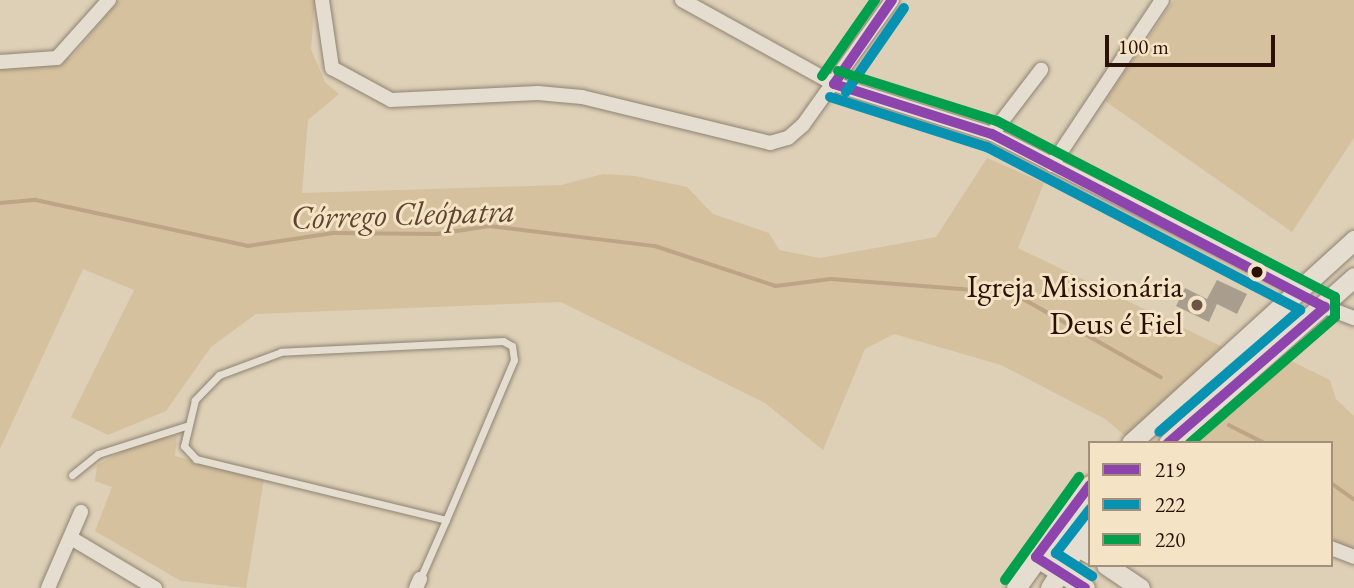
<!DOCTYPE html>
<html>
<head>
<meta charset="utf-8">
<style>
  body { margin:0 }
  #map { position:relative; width:1354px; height:588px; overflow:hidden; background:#ded0b6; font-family:"EB Garamond",serif }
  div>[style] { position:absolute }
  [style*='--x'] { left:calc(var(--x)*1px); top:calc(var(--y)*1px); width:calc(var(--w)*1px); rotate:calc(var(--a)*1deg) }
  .green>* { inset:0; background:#d5c19e }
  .stream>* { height:3.5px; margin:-1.75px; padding:0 1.75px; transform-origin:1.75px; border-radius:1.75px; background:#bba584 }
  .building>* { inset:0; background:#a99e8d }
  .roads { filter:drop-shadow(0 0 2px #8e8373) drop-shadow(0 0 2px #8e8373) }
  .lane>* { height:7px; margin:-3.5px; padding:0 3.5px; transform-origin:3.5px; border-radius:3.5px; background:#e4ddd0 }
  .street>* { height:14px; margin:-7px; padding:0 7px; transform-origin:7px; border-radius:7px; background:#e4ddd0 }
  .secondary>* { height:19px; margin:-9.5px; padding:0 9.5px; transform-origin:9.5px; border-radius:9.5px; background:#e4ddd0 }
  .bus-1>* { height:10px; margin:-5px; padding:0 5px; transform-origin:5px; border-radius:5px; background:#8e44ad }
  .bus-2>* { height:10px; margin:-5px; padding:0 5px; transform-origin:5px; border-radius:5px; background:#0692b0 }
  .bus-3>* { height:10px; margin:-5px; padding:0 5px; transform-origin:5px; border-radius:5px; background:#029f4d }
  .dots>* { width:19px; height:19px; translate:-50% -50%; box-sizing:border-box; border:4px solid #f4e4c5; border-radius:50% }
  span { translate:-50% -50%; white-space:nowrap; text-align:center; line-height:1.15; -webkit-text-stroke:6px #f4e4c5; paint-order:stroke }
  .poi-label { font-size:32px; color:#2b1105 }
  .right { translate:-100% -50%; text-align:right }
  .water-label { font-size:33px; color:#5f452f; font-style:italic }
  .legend { position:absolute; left:1088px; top:441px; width:245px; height:126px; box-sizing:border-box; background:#f4e4c5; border:2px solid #a49078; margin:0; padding:9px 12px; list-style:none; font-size:21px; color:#2b1105 }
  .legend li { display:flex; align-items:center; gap:14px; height:35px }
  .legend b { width:35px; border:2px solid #a49078 }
  .scale { position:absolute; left:1105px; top:35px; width:170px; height:32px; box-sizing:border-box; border:4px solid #2b1105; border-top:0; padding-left:9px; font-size:21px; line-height:24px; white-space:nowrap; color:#2b1105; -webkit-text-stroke:5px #f4e4c5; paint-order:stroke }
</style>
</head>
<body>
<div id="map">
  <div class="green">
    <i style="clip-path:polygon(119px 0,315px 0,311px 49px,325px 82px,339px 94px,308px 120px,302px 193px,561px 185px,603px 174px,635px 176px,687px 187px,713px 214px,769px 233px,779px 250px,820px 258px,936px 237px,987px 158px,1044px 183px,1018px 248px,1227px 349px,1129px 439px,1105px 419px,1001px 365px,894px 334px,865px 349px,823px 450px,765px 403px,561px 302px,256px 314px,211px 347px,166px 411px,108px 435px,71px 417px,134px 290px,83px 269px,0 449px,0 67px,71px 58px)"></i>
    <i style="clip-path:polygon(1174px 0,1354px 0,1354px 138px,1292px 232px,1105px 101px)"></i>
    <i style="clip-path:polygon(1279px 355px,1330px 380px,1336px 399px,1354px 416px,1354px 554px,1331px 545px,1331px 443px,1180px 443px)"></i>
    <i style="clip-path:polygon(177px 436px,175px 456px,264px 479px,246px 588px,181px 581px,95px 531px,112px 487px,95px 481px,97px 465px,144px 440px)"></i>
  </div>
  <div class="stream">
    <i style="--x:0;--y:203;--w:36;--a:-5"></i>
    <i style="--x:36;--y:200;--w:217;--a:12.2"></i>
    <i style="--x:248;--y:246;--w:86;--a:-8.7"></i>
    <i style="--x:333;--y:233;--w:104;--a:0.6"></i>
    <i style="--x:437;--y:234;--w:53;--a:-8.7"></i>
    <i style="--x:489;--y:226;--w:167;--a:6.9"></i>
    <i style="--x:655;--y:246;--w:127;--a:18.3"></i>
    <i style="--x:776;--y:286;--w:55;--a:-7.3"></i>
    <i style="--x:831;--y:279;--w:183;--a:4.4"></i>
    <i style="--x:1013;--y:293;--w:170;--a:29.6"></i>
    <i style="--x:1229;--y:425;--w:39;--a:27"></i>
    <i style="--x:1331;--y:483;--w:28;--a:35"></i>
  </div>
  <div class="building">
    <i style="clip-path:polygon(1217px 280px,1247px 294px,1237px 314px,1217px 304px,1209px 322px,1176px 306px,1185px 288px,1207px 299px)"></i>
  </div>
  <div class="roads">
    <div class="lane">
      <i style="--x:72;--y:475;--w:33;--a:-39"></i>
      <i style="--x:98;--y:454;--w:92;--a:-17.7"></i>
      <i style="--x:420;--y:579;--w:64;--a:-66.2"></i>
      <i style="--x:446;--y:520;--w:174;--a:-67"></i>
      <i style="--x:514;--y:360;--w:14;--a:-98"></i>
      <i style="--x:512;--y:346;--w:10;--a:-151"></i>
      <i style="--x:503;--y:341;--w:222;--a:177.2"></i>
      <i style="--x:281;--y:352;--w:66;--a:159.6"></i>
      <i style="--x:219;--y:375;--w:35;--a:134"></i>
      <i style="--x:195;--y:400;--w:47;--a:103.4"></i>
      <i style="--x:184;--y:446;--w:18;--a:47"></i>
      <i style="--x:196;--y:459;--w:257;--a:13.7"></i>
    </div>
    <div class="street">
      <i style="--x:322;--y:0;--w:69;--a:81.6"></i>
      <i style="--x:332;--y:68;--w:67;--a:28.5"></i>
      <i style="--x:391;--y:100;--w:147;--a:-2.7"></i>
      <i style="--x:538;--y:93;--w:44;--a:5.2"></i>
      <i style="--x:582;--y:97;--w:194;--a:13.7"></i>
      <i style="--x:770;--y:143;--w:19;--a:-16"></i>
      <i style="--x:788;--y:138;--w:20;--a:-41"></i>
      <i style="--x:803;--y:125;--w:153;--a:-54.5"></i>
      <i style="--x:682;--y:0;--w:174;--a:28.9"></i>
      <i style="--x:834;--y:84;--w:166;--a:17.6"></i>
      <i style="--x:992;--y:134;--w:348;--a:26.8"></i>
      <i style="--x:0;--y:62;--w:57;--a:-4"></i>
      <i style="--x:57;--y:58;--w:78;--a:-48.1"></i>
      <i style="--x:992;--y:134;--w:81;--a:-52.6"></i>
      <i style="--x:1052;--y:165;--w:198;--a:-56.3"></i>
      <i style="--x:1325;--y:307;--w:31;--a:21"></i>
      <i style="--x:71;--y:538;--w:98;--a:30.8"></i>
      <i style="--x:1331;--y:548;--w:25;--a:21"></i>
      <i style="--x:48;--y:588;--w:83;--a:-66.5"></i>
      <i style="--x:416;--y:588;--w:10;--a:-66"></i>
    </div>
    <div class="secondary">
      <i style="--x:1131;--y:443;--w:302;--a:-42.3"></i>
      <i style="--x:1168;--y:443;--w:249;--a:-41.7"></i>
      <i style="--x:1053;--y:532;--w:43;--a:30.7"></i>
      <i style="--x:1036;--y:557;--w:58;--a:32.3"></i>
      <i style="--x:1106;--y:565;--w:41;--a:34.1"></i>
      <i style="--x:1016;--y:588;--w:127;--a:-54.3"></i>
      <i style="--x:1050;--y:588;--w:74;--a:-57.2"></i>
    </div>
  </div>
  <div class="bus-1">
    <i style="--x:834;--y:84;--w:166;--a:17.6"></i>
    <i style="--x:992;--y:134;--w:375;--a:27.5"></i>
    <i style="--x:1325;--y:307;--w:208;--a:139.1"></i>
    <i style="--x:834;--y:84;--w:102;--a:-55.4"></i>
    <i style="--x:1085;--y:588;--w:58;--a:-147.7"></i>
    <i style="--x:1036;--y:557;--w:90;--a:-53.1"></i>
  </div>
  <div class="bus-2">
    <i style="--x:846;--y:92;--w:102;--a:-55.4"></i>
    <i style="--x:830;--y:97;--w:165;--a:17.7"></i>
    <i style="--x:987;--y:147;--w:353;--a:27.5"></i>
    <i style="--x:1300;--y:310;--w:186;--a:139.1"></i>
    <i style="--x:1090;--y:509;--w:56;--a:127.7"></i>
    <i style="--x:1056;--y:553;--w:43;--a:32.6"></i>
  </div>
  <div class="bus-3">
    <i style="--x:838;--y:71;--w:167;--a:17.5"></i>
    <i style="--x:997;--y:121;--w:381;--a:27.5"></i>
    <i style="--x:1335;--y:297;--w:20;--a:90"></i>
    <i style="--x:1335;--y:317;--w:192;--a:139"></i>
    <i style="--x:822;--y:76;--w:93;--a:-55.1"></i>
    <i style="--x:1005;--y:580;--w:127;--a:-54.3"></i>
  </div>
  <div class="dots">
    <i style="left:1257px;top:272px;background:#2b1105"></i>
    <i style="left:1197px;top:305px;background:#6a5443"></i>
  </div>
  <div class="poi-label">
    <span class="right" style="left:1183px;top:305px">Igreja Missionária<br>Deus é Fiel</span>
  </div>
  <div class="water-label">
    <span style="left:403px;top:214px;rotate:-2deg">Córrego Cleópatra</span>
  </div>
  <ul class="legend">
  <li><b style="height:9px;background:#8e44ad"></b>219</li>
  <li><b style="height:9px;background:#0692b0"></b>222</li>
  <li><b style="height:9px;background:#029f4d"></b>220</li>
  </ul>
  <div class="scale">100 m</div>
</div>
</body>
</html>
